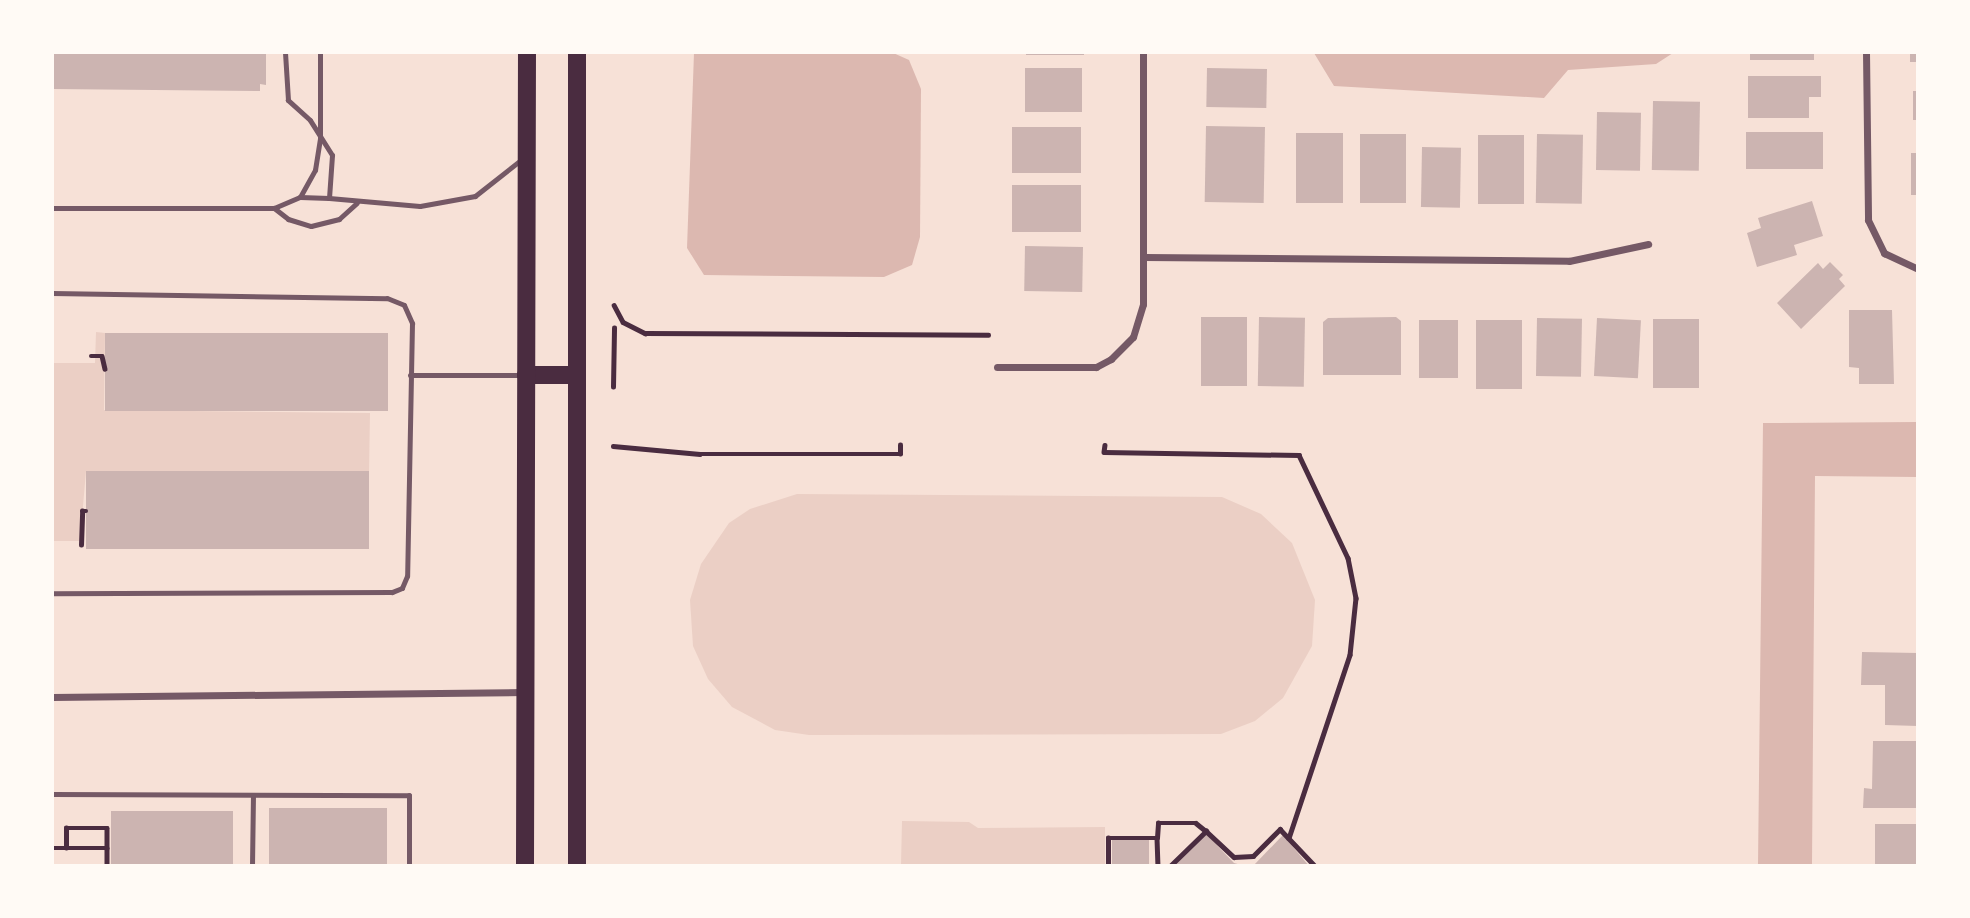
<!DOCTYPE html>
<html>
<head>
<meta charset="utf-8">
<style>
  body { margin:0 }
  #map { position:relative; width:1970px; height:918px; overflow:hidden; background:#f7e1d7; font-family:"Archivo Narrow",sans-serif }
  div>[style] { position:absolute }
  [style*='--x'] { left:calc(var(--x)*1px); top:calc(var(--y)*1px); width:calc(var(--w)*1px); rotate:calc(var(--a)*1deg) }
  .green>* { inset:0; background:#ebcfc5 }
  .water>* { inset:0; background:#dcb8b0 }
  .building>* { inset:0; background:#ccb4b1; transform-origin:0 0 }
  .path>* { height:4.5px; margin:-2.25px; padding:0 2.25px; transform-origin:2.25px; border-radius:2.25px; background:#4a2c40 }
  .service>* { height:5px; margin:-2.5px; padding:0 2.5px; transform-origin:2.5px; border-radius:2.5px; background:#755966 }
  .minor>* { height:7px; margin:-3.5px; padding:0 3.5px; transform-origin:3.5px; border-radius:3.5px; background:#755966 }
  .primary>* { height:18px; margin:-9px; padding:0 9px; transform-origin:9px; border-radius:9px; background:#4a2c40 }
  span { translate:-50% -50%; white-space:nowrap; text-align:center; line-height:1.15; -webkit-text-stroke:5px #fffaf5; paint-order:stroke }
  .frame { position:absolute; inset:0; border:54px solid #fffaf5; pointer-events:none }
</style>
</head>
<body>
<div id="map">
  <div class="green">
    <i style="clip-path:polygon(96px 332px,105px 333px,104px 410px,370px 413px,369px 473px,86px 471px,80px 541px,53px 541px,53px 363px,95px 363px)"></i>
    <i style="clip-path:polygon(797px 494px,1222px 497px,1261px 514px,1292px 543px,1315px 600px,1312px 646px,1283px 698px,1255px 721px,1221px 734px,809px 735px,775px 730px,732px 707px,708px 679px,693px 646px,690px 600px,701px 564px,729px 523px,750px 509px)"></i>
    <i style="clip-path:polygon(902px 821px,969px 822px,978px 828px,1105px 827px,1105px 865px,901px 865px)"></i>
  </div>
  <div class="water">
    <i style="clip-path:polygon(891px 52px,909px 60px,921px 89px,920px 237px,912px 265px,884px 277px,704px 275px,687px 248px,694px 53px)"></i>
    <i style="clip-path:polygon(1314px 53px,1673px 53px,1656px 64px,1568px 70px,1544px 98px,1334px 86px)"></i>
    <i style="clip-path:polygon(1917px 422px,1917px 477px,1815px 476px,1812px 865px,1758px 865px,1763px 423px)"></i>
  </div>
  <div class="building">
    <i style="clip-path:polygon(52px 52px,266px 52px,266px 85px,260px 84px,260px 91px,52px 89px)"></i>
    <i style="left:1026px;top:52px;width:58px;height:3px"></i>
    <i style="left:1750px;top:52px;width:64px;height:8px"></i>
    <i style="left:1910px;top:52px;width:8px;height:10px"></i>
    <i style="left:1025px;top:68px;width:57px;height:44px"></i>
    <i style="left:1207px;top:68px;width:60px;height:39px;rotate:1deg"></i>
    <i style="clip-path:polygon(1748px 76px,1821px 76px,1821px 97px,1809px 97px,1809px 118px,1748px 118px)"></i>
    <i style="left:1913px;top:91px;width:5px;height:29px"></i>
    <i style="left:1653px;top:101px;width:47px;height:69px;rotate:1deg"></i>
    <i style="left:1597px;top:112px;width:44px;height:58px;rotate:1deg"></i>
    <i style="left:1206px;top:126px;width:59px;height:76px;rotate:1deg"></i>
    <i style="left:1012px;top:127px;width:69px;height:46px"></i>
    <i style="left:1823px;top:132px;width:37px;height:77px;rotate:90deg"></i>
    <i style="left:1296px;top:133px;width:47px;height:70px"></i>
    <i style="left:1360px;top:134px;width:46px;height:69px"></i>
    <i style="left:1537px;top:134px;width:46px;height:69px;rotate:1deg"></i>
    <i style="left:1478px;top:135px;width:46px;height:69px"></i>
    <i style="left:1422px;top:147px;width:39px;height:60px;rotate:1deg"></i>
    <i style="left:1911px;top:153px;width:7px;height:42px"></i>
    <i style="left:1012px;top:185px;width:69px;height:47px"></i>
    <i style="clip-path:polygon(1812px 201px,1823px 236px,1794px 245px,1797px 255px,1757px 267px,1747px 233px,1761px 228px,1758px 218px)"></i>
    <i style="left:1025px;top:246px;width:58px;height:45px;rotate:1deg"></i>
    <i style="clip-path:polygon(1830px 262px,1843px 275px,1839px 279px,1845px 286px,1801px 329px,1777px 303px,1818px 263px,1823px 269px)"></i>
    <i style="clip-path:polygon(1849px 310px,1892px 310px,1894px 384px,1859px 384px,1859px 368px,1849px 367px)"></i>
    <i style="left:1201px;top:317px;width:46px;height:69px"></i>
    <i style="left:1259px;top:317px;width:46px;height:69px;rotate:1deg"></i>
    <i style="clip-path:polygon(1396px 317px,1401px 321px,1401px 375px,1323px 375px,1323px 322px,1328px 318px)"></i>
    <i style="left:1537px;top:318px;width:45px;height:58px;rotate:1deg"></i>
    <i style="left:1597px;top:318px;width:44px;height:58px;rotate:3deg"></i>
    <i style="left:1653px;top:319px;width:46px;height:69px"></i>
    <i style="left:1419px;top:320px;width:39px;height:58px"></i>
    <i style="left:1476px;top:320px;width:46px;height:69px"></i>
    <i style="left:105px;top:333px;width:283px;height:78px"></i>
    <i style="left:86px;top:471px;width:283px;height:78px"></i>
    <i style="clip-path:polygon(1862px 652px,1918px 653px,1918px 726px,1885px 725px,1885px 685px,1861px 685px)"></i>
    <i style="clip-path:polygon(1873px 741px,1918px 741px,1918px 808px,1863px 808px,1864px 788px,1872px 789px)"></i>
    <i style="left:269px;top:808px;width:118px;height:58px"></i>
    <i style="left:233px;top:811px;width:55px;height:122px;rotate:90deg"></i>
    <i style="left:1875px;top:824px;width:43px;height:42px"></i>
    <i style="clip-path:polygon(1205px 833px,1234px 863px,1245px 866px,1179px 866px,1176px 863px)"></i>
    <i style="clip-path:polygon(1283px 835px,1309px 866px,1253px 866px)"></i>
    <i style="left:1112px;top:840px;width:37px;height:26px"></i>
  </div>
  <div class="path">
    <i style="--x:614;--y:305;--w:19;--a:62"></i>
    <i style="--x:623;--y:322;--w:25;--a:27"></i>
    <i style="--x:645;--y:333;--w:343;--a:0.3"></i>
    <i style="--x:91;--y:356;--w:11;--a:0"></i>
    <i style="--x:102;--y:356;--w:13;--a:77"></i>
    <i style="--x:613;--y:387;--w:59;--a:-89"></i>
    <i style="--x:1105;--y:445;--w:7;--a:98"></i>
    <i style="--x:1104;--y:452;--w:195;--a:0.9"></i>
    <i style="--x:1299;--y:455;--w:114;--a:64.6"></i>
    <i style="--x:1348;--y:558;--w:41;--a:78.7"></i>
    <i style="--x:1356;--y:598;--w:57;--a:96"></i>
    <i style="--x:1350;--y:655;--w:193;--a:108.4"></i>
    <i style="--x:613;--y:446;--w:87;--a:5.3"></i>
    <i style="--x:700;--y:454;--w:200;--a:0"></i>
    <i style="--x:900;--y:454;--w:9;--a:-90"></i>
    <i style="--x:81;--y:545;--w:34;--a:-88"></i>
    <i style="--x:82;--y:511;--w:4;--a:0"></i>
    <i style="--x:1157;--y:838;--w:15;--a:-86"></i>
    <i style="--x:1158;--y:823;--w:38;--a:0"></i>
    <i style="--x:1196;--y:823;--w:13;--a:39"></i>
    <i style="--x:52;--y:848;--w:55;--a:0"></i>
    <i style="--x:107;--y:848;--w:18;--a:90"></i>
    <i style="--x:66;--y:848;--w:20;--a:-90"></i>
    <i style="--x:66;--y:828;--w:41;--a:0"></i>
    <i style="--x:107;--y:828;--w:20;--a:90"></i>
    <i style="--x:1171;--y:865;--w:49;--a:-44.2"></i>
    <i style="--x:1206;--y:831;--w:38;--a:43"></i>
    <i style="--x:1234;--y:857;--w:19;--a:-3"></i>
    <i style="--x:1253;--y:856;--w:38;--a:-45"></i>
    <i style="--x:1280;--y:829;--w:51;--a:46.6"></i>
    <i style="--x:1108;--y:866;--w:28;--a:-90"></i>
    <i style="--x:1108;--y:838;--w:49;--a:0"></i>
    <i style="--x:1157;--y:838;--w:28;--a:88"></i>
  </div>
  <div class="service">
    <i style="--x:300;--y:197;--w:31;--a:-61"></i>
    <i style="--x:315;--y:170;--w:31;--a:-81"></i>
    <i style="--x:320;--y:139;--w:87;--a:-90"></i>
    <i style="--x:329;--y:198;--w:91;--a:5"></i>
    <i style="--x:420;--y:206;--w:56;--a:-10.3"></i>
    <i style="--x:475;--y:196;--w:60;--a:-38.2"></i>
    <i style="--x:52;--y:208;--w:222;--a:0"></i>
    <i style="--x:274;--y:208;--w:28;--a:-23"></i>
    <i style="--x:300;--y:197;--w:29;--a:2"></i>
    <i style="--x:329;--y:198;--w:43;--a:-86"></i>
    <i style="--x:332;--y:155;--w:41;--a:-122.2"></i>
    <i style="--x:310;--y:120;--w:30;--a:-138"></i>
    <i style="--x:288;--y:100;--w:48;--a:-93.6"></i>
    <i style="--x:274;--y:208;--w:18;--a:38"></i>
    <i style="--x:288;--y:219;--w:24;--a:17"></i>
    <i style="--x:311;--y:226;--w:29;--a:-14"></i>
    <i style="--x:339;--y:219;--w:24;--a:-42"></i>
    <i style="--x:52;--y:293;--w:335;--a:0.9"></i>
    <i style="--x:387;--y:298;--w:18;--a:22"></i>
    <i style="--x:404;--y:305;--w:20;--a:66"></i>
    <i style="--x:412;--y:323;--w:253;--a:91.1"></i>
    <i style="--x:407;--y:576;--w:13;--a:113"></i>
    <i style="--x:402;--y:588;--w:11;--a:158"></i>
    <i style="--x:392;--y:592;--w:340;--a:179.8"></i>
    <i style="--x:410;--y:375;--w:113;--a:0"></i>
    <i style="--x:52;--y:794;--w:357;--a:0.2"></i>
    <i style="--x:409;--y:795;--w:71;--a:90"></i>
    <i style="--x:252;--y:866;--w:71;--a:-89.2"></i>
  </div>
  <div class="minor">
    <i style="--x:1866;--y:52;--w:168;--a:89.3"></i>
    <i style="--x:1868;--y:220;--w:37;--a:64"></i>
    <i style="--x:1884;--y:253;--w:38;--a:25"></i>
    <i style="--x:1144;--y:257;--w:425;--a:0.5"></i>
    <i style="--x:1569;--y:261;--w:81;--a:-12.1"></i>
    <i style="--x:997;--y:367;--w:99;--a:0"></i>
    <i style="--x:1096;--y:367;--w:17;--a:-28"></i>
    <i style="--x:1111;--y:359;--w:31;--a:-45"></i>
    <i style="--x:1133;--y:337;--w:34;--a:-73"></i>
    <i style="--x:1143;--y:304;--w:252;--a:-90"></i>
    <i style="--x:52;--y:697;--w:472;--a:-0.6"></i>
  </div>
  <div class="primary">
    <i style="--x:526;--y:375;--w:51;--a:0"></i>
    <i style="--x:525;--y:866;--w:814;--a:-89.86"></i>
    <i style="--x:577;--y:866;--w:814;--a:-90"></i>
  </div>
  <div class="frame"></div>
</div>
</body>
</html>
